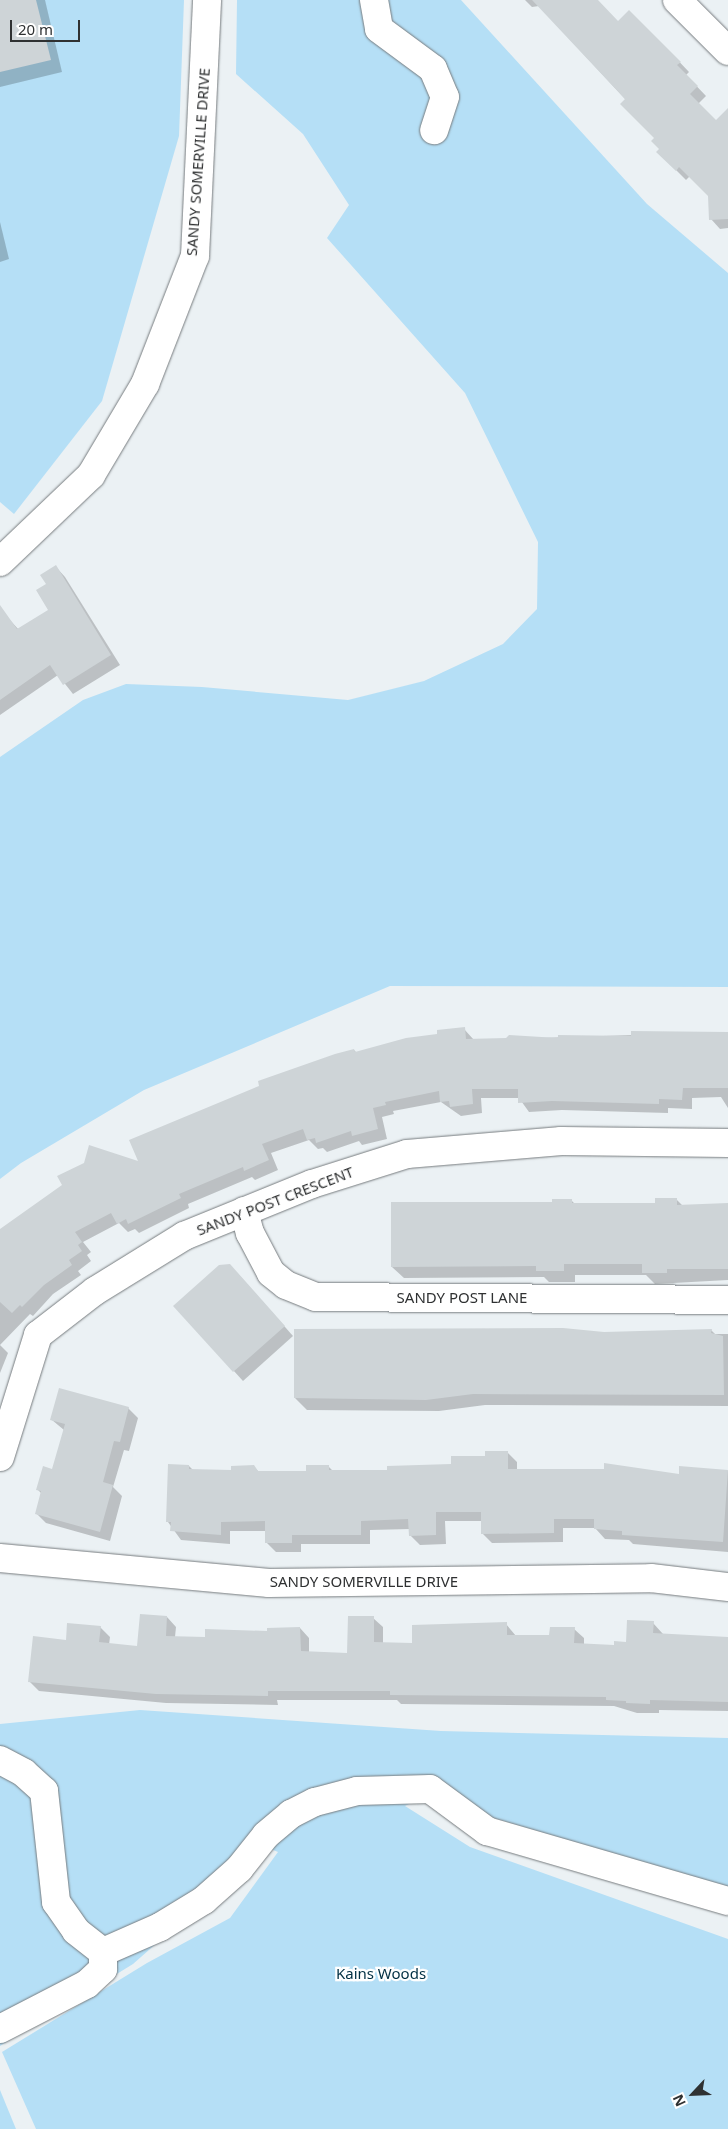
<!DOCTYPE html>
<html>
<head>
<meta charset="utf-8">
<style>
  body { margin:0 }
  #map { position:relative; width:728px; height:2129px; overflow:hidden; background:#ebf1f4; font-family:"Noto Sans",sans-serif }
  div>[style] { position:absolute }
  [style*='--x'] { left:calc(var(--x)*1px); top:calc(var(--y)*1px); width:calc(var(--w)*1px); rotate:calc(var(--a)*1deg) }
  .green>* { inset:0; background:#b5dff6 }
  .shadow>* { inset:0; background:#0003 }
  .building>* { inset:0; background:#ced4d7 }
  .roads { filter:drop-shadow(0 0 1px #767b7e) drop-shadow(0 0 1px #767b7e) }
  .minor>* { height:28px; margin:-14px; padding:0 14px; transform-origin:14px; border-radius:14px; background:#fff }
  span { translate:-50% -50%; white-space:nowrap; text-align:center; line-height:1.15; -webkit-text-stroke:4.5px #fff; paint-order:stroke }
  .street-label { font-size:15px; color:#2f3132 }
  .park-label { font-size:15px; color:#002f43 }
  .north { position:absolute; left:668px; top:2069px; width:50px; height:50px; -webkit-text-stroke:4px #fff; paint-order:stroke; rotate:245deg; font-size:14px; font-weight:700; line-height:20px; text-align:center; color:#2f3132 }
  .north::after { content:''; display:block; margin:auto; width:18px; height:22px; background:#2f3132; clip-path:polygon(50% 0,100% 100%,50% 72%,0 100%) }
  .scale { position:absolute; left:10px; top:20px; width:70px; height:22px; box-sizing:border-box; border:2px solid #2f3132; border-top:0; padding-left:6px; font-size:15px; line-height:18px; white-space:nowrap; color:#2f3132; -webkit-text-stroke:4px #fff; paint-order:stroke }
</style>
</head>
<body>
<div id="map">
  <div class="green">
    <i style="clip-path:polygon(0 0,184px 0,179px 136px,102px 401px,14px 514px,0 502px)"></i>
    <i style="clip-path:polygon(237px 0,461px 0,647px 204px,728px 273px,728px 987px,390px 986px,144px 1090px,21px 1163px,0 1179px,0 757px,83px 700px,126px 684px,202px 687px,348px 700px,424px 681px,503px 644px,537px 609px,538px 542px,465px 393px,327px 238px,349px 205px,303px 134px,236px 74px)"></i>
    <i style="clip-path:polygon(140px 1710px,441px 1731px,728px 1738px,728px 1888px,476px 1813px,444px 1787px,405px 1806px,470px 1847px,728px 1939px,728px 2129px,36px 2129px,2px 2052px,147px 1963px,230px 1918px,278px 1852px,266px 1847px,133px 1964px,0 2046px,0 1724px)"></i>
    <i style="clip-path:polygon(0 2090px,16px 2129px,0 2129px)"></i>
  </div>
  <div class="shadow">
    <i style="clip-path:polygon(0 0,45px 0,62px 72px,0 87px)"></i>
    <i style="clip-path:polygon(525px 0,596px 0,618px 23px,671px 53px,689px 72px,686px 75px,706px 96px,698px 104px,716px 122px,728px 110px,728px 228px,720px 229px,711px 219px,710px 196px,690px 176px,686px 180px,658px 152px,661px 149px,656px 138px,626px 100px,539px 6px,532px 7px)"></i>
    <i style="clip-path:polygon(0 222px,9px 259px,0 262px)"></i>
    <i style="clip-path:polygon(56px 567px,65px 577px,120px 665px,73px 694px,58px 675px,0 715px,0 625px,9px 619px,19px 630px,50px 611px,47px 585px)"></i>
    <i style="clip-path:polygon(464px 1029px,474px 1040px,728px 1032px,728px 1108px,721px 1097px,692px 1098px,692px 1109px,668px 1108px,668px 1113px,562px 1110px,529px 1112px,519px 1098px,481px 1098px,482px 1113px,461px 1116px,441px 1102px,393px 1111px,394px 1114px,382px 1117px,387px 1139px,362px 1145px,359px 1141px,327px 1152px,323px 1148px,318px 1149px,309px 1140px,271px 1153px,278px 1170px,255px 1180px,252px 1177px,188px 1204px,189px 1208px,139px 1233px,135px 1229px,128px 1232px,119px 1223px,83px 1242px,91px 1252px,87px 1255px,91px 1261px,78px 1271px,81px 1275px,53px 1294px,33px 1316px,30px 1314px,0 1345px,8px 1353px,0 1373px,0 1231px,141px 1163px,354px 1050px,357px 1053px)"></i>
    <i style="clip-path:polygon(676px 1199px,683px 1206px,728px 1205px,728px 1280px,655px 1284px,646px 1275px,575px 1275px,575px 1282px,549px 1282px,544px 1277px,404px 1278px,392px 1267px,553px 1203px,571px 1200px,576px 1205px,656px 1204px)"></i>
    <i style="clip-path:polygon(239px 1275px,293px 1336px,243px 1381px,175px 1306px)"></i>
    <i style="clip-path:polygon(711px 1330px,715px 1334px,728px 1334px,728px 1406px,485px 1405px,439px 1411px,307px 1410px,295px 1398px,604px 1333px)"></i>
    <i style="clip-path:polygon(128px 1408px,138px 1418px,129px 1451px,124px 1450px,113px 1487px,122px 1496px,110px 1541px,46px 1523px,37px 1514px,42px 1494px,38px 1490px,53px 1470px,64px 1430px,52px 1420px)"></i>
    <i style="clip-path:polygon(507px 1452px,517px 1462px,517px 1470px,680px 1475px,680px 1468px,728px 1471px,728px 1552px,633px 1544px,629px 1540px,605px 1539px,595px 1528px,563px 1528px,563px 1542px,492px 1543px,482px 1533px,482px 1521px,445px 1521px,446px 1544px,420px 1545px,410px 1535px,410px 1529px,370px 1530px,370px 1544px,301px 1544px,301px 1552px,276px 1552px,266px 1542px,266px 1531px,230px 1531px,230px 1544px,181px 1540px,168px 1522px,189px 1466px,193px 1470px,233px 1471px,254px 1467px,259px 1472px,308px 1472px,328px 1466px,333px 1471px,389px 1471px,452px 1465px)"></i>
    <i style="clip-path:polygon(167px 1617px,176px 1627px,175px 1637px,206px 1638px,300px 1628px,309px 1638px,309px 1652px,349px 1654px,373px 1618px,383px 1627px,383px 1644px,413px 1644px,506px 1624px,516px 1636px,551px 1636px,574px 1629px,584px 1638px,584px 1645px,615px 1646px,628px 1643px,653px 1623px,663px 1634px,728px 1645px,728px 1711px,659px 1710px,659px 1713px,637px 1713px,614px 1706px,401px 1704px,397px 1700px,277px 1700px,278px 1705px,166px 1703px,39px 1691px,29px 1681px,67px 1641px,100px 1627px,110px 1637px,109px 1645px,139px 1647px)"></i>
  </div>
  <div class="building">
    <i style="clip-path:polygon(0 0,36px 0,51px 60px,0 72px)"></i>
    <i style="clip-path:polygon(532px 0,598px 0,618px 21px,629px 10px,681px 62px,677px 65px,698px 86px,690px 94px,716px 120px,728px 108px,728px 219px,709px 220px,708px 196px,679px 167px,676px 171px,656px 152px,659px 149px,651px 141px,654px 138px,620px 104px,625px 99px)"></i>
    <i style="clip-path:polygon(56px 565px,111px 655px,63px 685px,50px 665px,0 700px,0 605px,17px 629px,48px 610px,36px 590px,46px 584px,40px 575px)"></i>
    <i style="clip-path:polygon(465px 1027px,466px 1039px,506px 1038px,509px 1035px,558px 1038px,558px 1035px,631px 1036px,631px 1031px,728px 1032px,728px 1088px,683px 1088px,682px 1100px,659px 1099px,659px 1104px,552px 1101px,518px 1103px,518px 1089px,472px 1089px,473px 1104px,450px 1107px,449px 1101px,440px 1102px,439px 1091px,385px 1102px,386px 1105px,373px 1108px,378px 1129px,352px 1136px,351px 1131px,316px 1143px,315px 1138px,307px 1140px,303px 1129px,262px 1144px,269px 1160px,244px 1171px,243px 1167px,179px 1194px,181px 1198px,128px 1224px,126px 1219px,117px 1224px,111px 1213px,75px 1232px,82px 1242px,78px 1245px,82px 1251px,69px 1260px,72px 1265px,44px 1285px,22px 1307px,20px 1305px,12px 1313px,0 1302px,0 1229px,62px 1185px,57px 1176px,84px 1163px,89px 1145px,138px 1161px,129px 1140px,259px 1086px,258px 1081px,335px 1054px,354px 1049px,355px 1052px,406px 1038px,437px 1034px,437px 1030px)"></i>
    <i style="clip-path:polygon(655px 1198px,677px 1198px,677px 1205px,728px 1203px,728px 1269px,667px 1269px,667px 1273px,642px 1273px,642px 1264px,564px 1264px,564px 1271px,536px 1271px,536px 1266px,391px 1267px,391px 1202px,552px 1202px,552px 1199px,572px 1199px,572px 1203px,655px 1203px)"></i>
    <i style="clip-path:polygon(230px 1264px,285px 1326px,233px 1372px,173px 1306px,219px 1265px)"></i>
    <i style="clip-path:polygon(563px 1328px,604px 1332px,712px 1329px,711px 1333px,723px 1336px,724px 1395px,473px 1394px,426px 1400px,294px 1398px,294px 1329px)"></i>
    <i style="clip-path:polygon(59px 1388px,129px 1407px,120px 1442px,114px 1441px,103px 1482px,113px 1485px,100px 1532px,35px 1514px,41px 1491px,36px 1490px,43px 1466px,52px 1469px,65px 1424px,50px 1420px)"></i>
    <i style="clip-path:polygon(485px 1451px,508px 1451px,508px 1469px,604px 1469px,604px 1463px,679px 1474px,679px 1466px,728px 1470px,723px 1542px,622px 1535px,622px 1531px,594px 1529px,594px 1519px,554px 1519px,554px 1533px,481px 1534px,481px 1512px,436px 1512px,436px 1535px,409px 1536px,408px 1519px,361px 1521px,361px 1535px,292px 1535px,292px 1543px,265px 1543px,265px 1521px,221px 1522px,221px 1535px,170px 1531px,171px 1522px,166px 1522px,168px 1464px,189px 1465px,189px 1469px,231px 1470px,231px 1466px,254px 1465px,258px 1471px,306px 1471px,306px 1465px,329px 1465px,329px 1470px,387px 1470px,387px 1466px,451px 1464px,451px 1456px,485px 1456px)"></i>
    <i style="clip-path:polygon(140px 1614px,167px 1616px,166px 1636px,205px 1637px,205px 1629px,267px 1631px,267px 1628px,300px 1627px,301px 1651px,347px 1653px,348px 1616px,374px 1616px,374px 1642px,412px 1643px,412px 1625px,507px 1622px,507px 1635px,549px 1635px,550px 1627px,575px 1627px,574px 1643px,614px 1645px,614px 1641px,626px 1642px,627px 1620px,654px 1621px,653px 1633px,728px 1637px,728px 1702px,650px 1700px,650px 1704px,626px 1703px,626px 1701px,606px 1700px,606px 1697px,390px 1695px,390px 1691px,268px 1691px,268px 1696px,156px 1694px,28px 1682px,33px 1636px,66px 1640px,67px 1623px,101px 1626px,99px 1642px,137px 1646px)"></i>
  </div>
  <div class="roads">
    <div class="minor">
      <i style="--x:374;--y:0;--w:29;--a:80"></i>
      <i style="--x:379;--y:29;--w:67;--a:36.5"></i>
      <i style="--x:433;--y:69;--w:30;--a:67"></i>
      <i style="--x:445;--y:97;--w:35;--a:108"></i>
      <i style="--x:677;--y:0;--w:72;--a:45"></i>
      <i style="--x:0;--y:562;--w:126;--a:-43.7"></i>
      <i style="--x:91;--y:475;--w:106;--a:-59.3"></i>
      <i style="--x:145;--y:384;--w:137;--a:-68.7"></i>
      <i style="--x:195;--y:256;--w:256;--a:-87.3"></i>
      <i style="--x:244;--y:1211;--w:23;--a:75"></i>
      <i style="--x:250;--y:1233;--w:45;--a:62.3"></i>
      <i style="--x:271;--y:1273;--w:19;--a:39"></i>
      <i style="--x:286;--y:1285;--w:32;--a:22"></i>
      <i style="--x:316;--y:1297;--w:412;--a:0.4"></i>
      <i style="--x:0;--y:1457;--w:128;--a:-72.7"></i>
      <i style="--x:38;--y:1335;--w:72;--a:-37.7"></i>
      <i style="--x:95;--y:1291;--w:105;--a:-31.7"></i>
      <i style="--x:184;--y:1236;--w:138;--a:-22.1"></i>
      <i style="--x:312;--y:1184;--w:100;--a:-17.5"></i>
      <i style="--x:407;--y:1154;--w:155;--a:-4.8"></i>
      <i style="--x:561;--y:1141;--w:167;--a:0.7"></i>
      <i style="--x:0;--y:1558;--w:270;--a:5.3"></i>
      <i style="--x:269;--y:1583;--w:382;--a:-0.7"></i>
      <i style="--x:651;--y:1578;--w:78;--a:6.7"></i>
      <i style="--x:0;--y:1760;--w:27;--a:28"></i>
      <i style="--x:24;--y:1773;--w:27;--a:42"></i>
      <i style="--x:44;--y:1791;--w:112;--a:83.8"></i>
      <i style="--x:56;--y:1902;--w:35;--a:55"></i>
      <i style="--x:76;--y:1931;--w:34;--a:38"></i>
      <i style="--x:103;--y:1952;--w:62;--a:-23.7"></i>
      <i style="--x:160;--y:1927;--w:52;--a:-31.5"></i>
      <i style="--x:204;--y:1900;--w:47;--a:-41.5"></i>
      <i style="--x:239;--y:1869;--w:43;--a:-51.5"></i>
      <i style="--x:266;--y:1835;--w:33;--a:-40"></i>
      <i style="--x:291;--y:1814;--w:27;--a:-27"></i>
      <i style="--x:315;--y:1802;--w:43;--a:-14.7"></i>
      <i style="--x:357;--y:1791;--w:73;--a:-1.6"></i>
      <i style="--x:430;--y:1789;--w:71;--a:36.4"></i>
      <i style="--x:487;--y:1831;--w:251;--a:16.2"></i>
      <i style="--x:0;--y:2029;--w:98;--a:-27.3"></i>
      <i style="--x:87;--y:1984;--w:22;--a:-43"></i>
      <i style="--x:103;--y:1969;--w:17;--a:-90"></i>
    </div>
  </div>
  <div class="street-label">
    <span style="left:198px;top:162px;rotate:-86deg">SANDY SOMERVILLE DRIVE</span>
    <span style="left:275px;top:1201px;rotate:-21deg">SANDY POST CRESCENT</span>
    <span style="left:462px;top:1298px">SANDY POST LANE</span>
    <span style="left:364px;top:1582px">SANDY SOMERVILLE DRIVE</span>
  </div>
  <div class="park-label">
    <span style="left:381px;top:1974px">Kains Woods</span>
  </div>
  <div class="north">N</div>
  <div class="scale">20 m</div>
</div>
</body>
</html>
